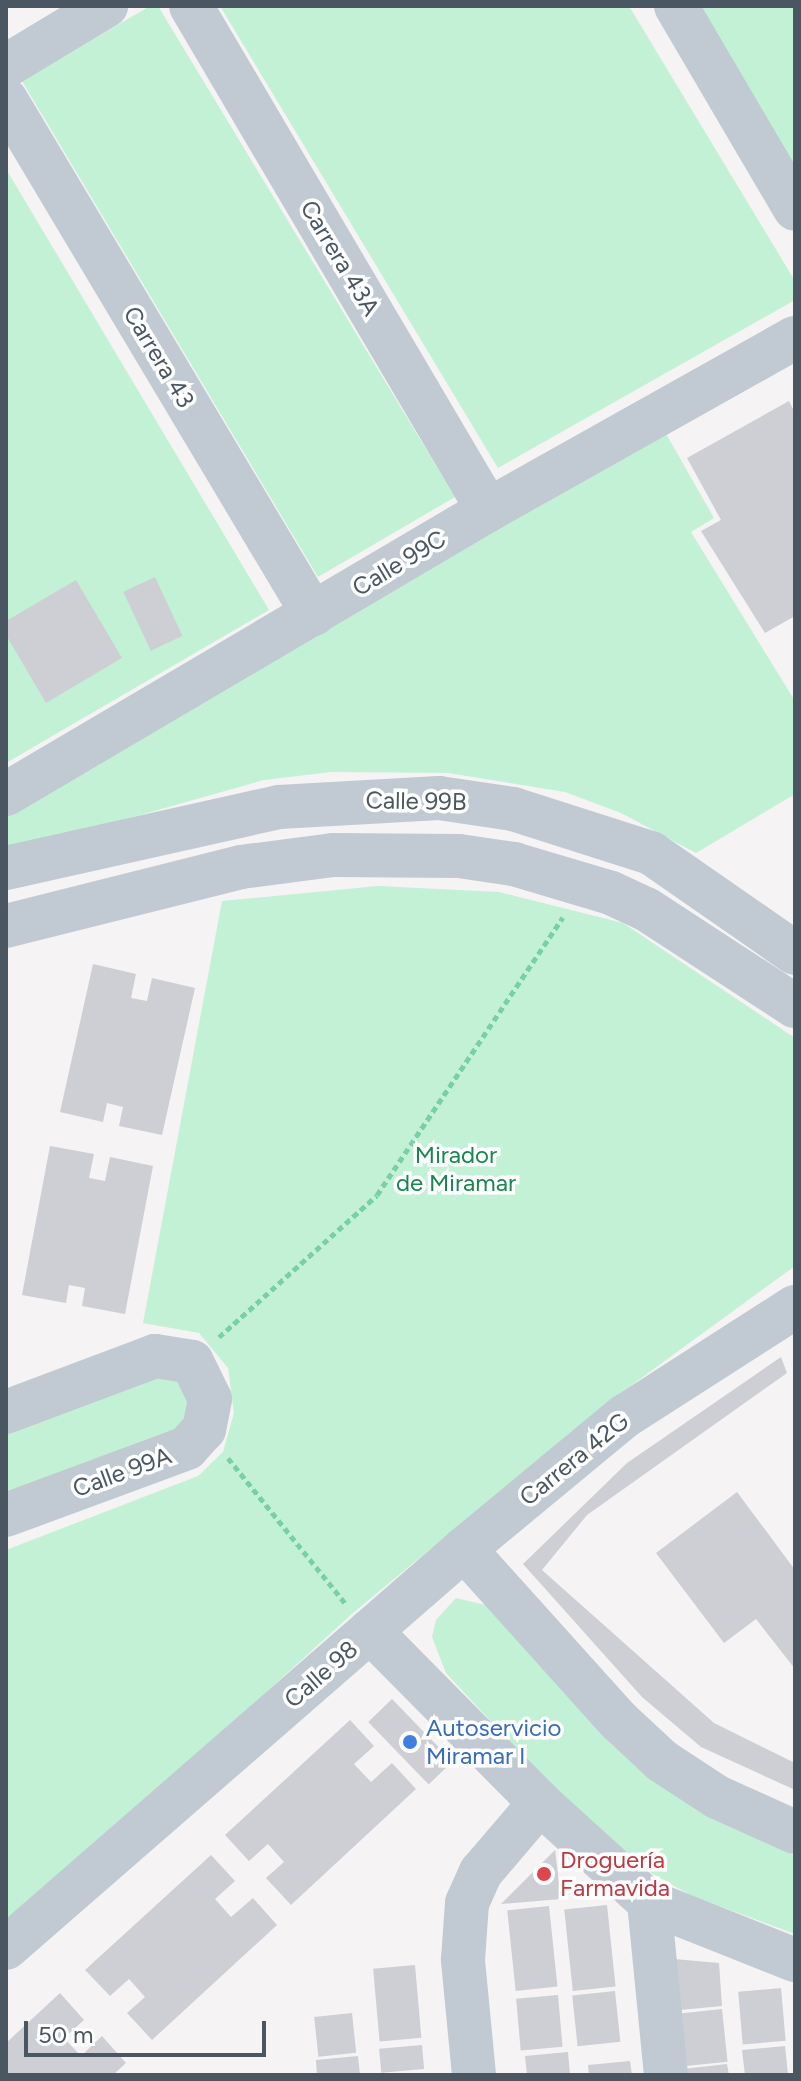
<!DOCTYPE html>
<html>
<head>
<meta charset="utf-8">
<style>
  body { margin:0 }
  #map { position:relative; width:801px; height:2081px; overflow:hidden; background:#f5f3f3; font-family:Figtree,sans-serif }
  div>[style] { position:absolute }
  [style*='--x'] { left:calc(var(--x)*1px); top:calc(var(--y)*1px); width:calc(var(--w)*1px); rotate:calc(var(--a)*1deg) }
  .green>* { inset:0; background:#c3f1d5 }
  .building>* { inset:0; background:#cdcfd5; transform-origin:0 0 }
  .path>* { height:5px; margin-top:-2.5px; transform-origin:0; background:repeating-linear-gradient(90deg,#7ad0a6 0 6px,transparent 0 10px) }
  .minor>* { height:44px; margin:-22px; padding:0 22px; transform-origin:22px; border-radius:22px; background:#c1cad2 }
  .dots>* { width:22px; height:22px; translate:-50% -50%; box-sizing:border-box; border:4px solid #fff; border-radius:50% }
  span { translate:-50% -50%; white-space:nowrap; text-align:center; line-height:1.15; -webkit-text-stroke:7px #fff; paint-order:stroke }
  .street-label { font-size:24px; color:#4a5661 }
  .park-label { font-size:24px; color:#17864f }
  .shop-label { font-size:24px; color:#366cbe }
  .left { translate:0 -50%; text-align:left }
  .health-label { font-size:24px; color:#be3a42 }
  .frame { position:absolute; inset:0; border:8px solid #4a5661; pointer-events:none }
  .scale { position:absolute; left:24px; top:2021px; width:242px; height:36px; box-sizing:border-box; border:4px solid #4a5661; border-top:0; padding-left:10px; font-size:24px; line-height:28px; white-space:nowrap; color:#4a5661; -webkit-text-stroke:6px #fff; paint-order:stroke }
</style>
</head>
<body>
<div id="map">
  <div class="green">
    <i style="clip-path:polygon(150px 6px,158px 6px,455px 497px,318px 577px,22px 81px)"></i>
    <i style="clip-path:polygon(220px 6px,629px 6px,795px 281px,795px 300px,498px 468px)"></i>
    <i style="clip-path:polygon(699px 6px,795px 6px,795px 168px)"></i>
    <i style="clip-path:polygon(6px 169px,269px 610px,6px 763px)"></i>
    <i style="clip-path:polygon(665px 432px,714px 518px,691px 532px,795px 701px,795px 794px,696px 853px,621px 813px,565px 792px,448px 773px,331px 772px,264px 780px,6px 853px,6px 815px)"></i>
    <i style="clip-path:polygon(378px 886px,499px 892px,623px 923px,795px 1038px,795px 1266px,603px 1406px,353px 1613px,6px 1929px,6px 1550px,198px 1476px,223px 1452px,234px 1413px,228px 1368px,199px 1333px,143px 1323px,222px 901px)"></i>
    <i style="clip-path:polygon(160px 1370px,192px 1386px,188px 1426px,6px 1499px,6px 1430px)"></i>
    <i style="clip-path:polygon(456px 1598px,498px 1608px,717px 1820px,795px 1856px,795px 1934px,690px 1895px,641px 1867px,589px 1827px,446px 1673px,432px 1637px,436px 1620px)"></i>
  </div>
  <div class="building">
    <i style="clip-path:polygon(789px 401px,795px 413px,795px 616px,765px 633px,701px 531px,721px 520px,687px 458px)"></i>
    <i style="left:155px;top:577px;width:65px;height:35px;rotate:65deg"></i>
    <i style="clip-path:polygon(76px 580px,122px 658px,46px 703px,6px 635px,6px 621px)"></i>
    <i style="clip-path:polygon(93px 964px,136px 974px,131px 998px,147px 1001px,152px 978px,195px 988px,162px 1135px,119px 1126px,123px 1107px,107px 1103px,103px 1122px,60px 1112px)"></i>
    <i style="clip-path:polygon(50px 1146px,94px 1154px,89px 1178px,105px 1181px,110px 1157px,153px 1166px,125px 1314px,82px 1306px,85px 1288px,69px 1285px,66px 1303px,22px 1295px)"></i>
    <i style="clip-path:polygon(781px 1357px,787px 1373px,587px 1515px,542px 1570px,714px 1723px,795px 1763px,795px 1790px,701px 1747px,642px 1697px,523px 1564px,627px 1463px)"></i>
    <i style="clip-path:polygon(737px 1492px,795px 1570px,795px 1669px,756px 1619px,724px 1643px,656px 1553px)"></i>
    <i style="left:392px;top:1699px;width:87px;height:33px;rotate:46deg"></i>
    <i style="clip-path:polygon(350px 1720px,374px 1746px,354px 1764px,371px 1782px,392px 1763px,416px 1789px,291px 1905px,266px 1878px,284px 1862px,268px 1844px,249px 1861px,225px 1835px)"></i>
    <i style="clip-path:polygon(555px 1850px,561px 1899px,501px 1904px)"></i>
    <i style="clip-path:polygon(211px 1855px,235px 1881px,215px 1899px,231px 1917px,253px 1898px,277px 1925px,152px 2040px,127px 2013px,145px 1997px,129px 1979px,110px 1996px,85px 1970px)"></i>
    <i style="left:607px;top:1905px;width:82px;height:43px;rotate:84deg"></i>
    <i style="left:549px;top:1906px;width:81px;height:42px;rotate:84deg"></i>
    <i style="clip-path:polygon(674px 1959px,719px 1963px,722px 2006px,680px 2010px)"></i>
    <i style="left:415px;top:1965px;width:73px;height:42px;rotate:85deg"></i>
    <i style="left:781px;top:1988px;width:53px;height:43px;rotate:85deg"></i>
    <i style="left:615px;top:1991px;width:51px;height:43px;rotate:84deg"></i>
    <i style="clip-path:polygon(60px 1993px,84px 2020px,64px 2038px,81px 2056px,102px 2036px,126px 2063px,113px 2075px,6px 2075px,6px 2043px)"></i>
    <i style="left:558px;top:1995px;width:52px;height:42px;rotate:85deg"></i>
    <i style="left:722px;top:2009px;width:53px;height:42px;rotate:84deg"></i>
    <i style="left:352px;top:2013px;width:40px;height:38px;rotate:84deg"></i>
    <i style="left:422px;top:2045px;width:24px;height:43px;rotate:85deg"></i>
    <i style="clip-path:polygon(785px 2046px,788px 2075px,745px 2075px,742px 2050px)"></i>
    <i style="clip-path:polygon(568px 2052px,570px 2075px,527px 2075px,525px 2056px)"></i>
    <i style="clip-path:polygon(358px 2056px,360px 2075px,317px 2075px,316px 2060px)"></i>
    <i style="clip-path:polygon(630px 2061px,632px 2075px,589px 2075px,588px 2065px)"></i>
    <i style="clip-path:polygon(727px 2064px,729px 2075px,684px 2075px,683px 2069px)"></i>
  </div>
  <div class="path">
    <i style="--x:219;--y:1337;--w:212;--a:-41.9"></i>
    <i style="--x:377;--y:1195;--w:334;--a:-56.2"></i>
    <i style="--x:228;--y:1458;--w:186;--a:51.1"></i>
  </div>
  <div class="minor">
    <i style="--x:191;--y:6;--w:585;--a:59.49"></i>
    <i style="--x:676;--y:6;--w:235;--a:59.6"></i>
    <i style="--x:6;--y:66;--w:117;--a:-31"></i>
    <i style="--x:6;--y:100;--w:599;--a:59.15"></i>
    <i style="--x:6;--y:794;--w:559;--a:-30.51"></i>
    <i style="--x:488;--y:510;--w:352;--a:-29.3"></i>
    <i style="--x:6;--y:868;--w:280;--a:-12.6"></i>
    <i style="--x:279;--y:807;--w:160;--a:-3.2"></i>
    <i style="--x:439;--y:798;--w:75;--a:8.5"></i>
    <i style="--x:513;--y:809;--w:145;--a:17.7"></i>
    <i style="--x:651;--y:853;--w:175;--a:34.8"></i>
    <i style="--x:6;--y:926;--w:242;--a:-14.1"></i>
    <i style="--x:241;--y:867;--w:93;--a:-7.4"></i>
    <i style="--x:333;--y:855;--w:126;--a:0.5"></i>
    <i style="--x:459;--y:856;--w:56;--a:8.3"></i>
    <i style="--x:514;--y:864;--w:101;--a:16.6"></i>
    <i style="--x:611;--y:893;--w:38;--a:25"></i>
    <i style="--x:646;--y:909;--w:178;--a:33.1"></i>
    <i style="--x:6;--y:1412;--w:159;--a:-20.6"></i>
    <i style="--x:155;--y:1356;--w:37;--a:9"></i>
    <i style="--x:192;--y:1362;--w:41;--a:64.1"></i>
    <i style="--x:210;--y:1399;--w:31;--a:101"></i>
    <i style="--x:204;--y:1429;--w:25;--a:132"></i>
    <i style="--x:187;--y:1448;--w:193;--a:159.7"></i>
    <i style="--x:464;--y:1549;--w:230;--a:48"></i>
    <i style="--x:618;--y:1720;--w:60;--a:43"></i>
    <i style="--x:662;--y:1761;--w:66;--a:33.2"></i>
    <i style="--x:717;--y:1797;--w:85;--a:24.2"></i>
    <i style="--x:370;--y:1631;--w:242;--a:45.3"></i>
    <i style="--x:540;--y:1803;--w:147;--a:42.2"></i>
    <i style="--x:649;--y:1902;--w:157;--a:21.7"></i>
    <i style="--x:649;--y:1902;--w:174;--a:84.4"></i>
    <i style="--x:6;--y:1948;--w:607;--a:-41.06"></i>
    <i style="--x:464;--y:1549;--w:209;--a:-39.6"></i>
    <i style="--x:625;--y:1416;--w:202;--a:-32.7"></i>
    <i style="--x:474;--y:2075;--w:116;--a:-95.5"></i>
    <i style="--x:463;--y:1960;--w:57;--a:-86"></i>
    <i style="--x:467;--y:1903;--w:34;--a:-66"></i>
    <i style="--x:481;--y:1872;--w:91;--a:-49.5"></i>
  </div>
  <div class="dots">
    <i style="left:410px;top:1742px;background:#3f7fe0"></i>
    <i style="left:544px;top:1874px;background:#e0444e"></i>
  </div>
  <div class="street-label">
    <span style="left:340px;top:258px;rotate:59deg">Carrera 43A</span>
    <span style="left:159px;top:357px;rotate:59deg">Carrera 43</span>
    <span style="left:399px;top:563px;rotate:-31deg">Calle 99C</span>
    <span style="left:416px;top:801px;rotate:1deg">Calle 99B</span>
    <span style="left:574px;top:1459px;rotate:-39deg">Carrera 42G</span>
    <span style="left:122px;top:1472px;rotate:-20deg">Calle 99A</span>
    <span style="left:321px;top:1674px;rotate:-41deg">Calle 98</span>
  </div>
  <div class="park-label">
    <span style="left:456px;top:1169px">Mirador<br>de Miramar</span>
  </div>
  <div class="shop-label">
    <span class="left" style="left:426px;top:1742px">Autoservicio<br>Miramar I</span>
  </div>
  <div class="health-label">
    <span class="left" style="left:560px;top:1874px">Droguería<br>Farmavida</span>
  </div>
  <div class="frame"></div>
  <div class="scale">50 m</div>
</div>
</body>
</html>
